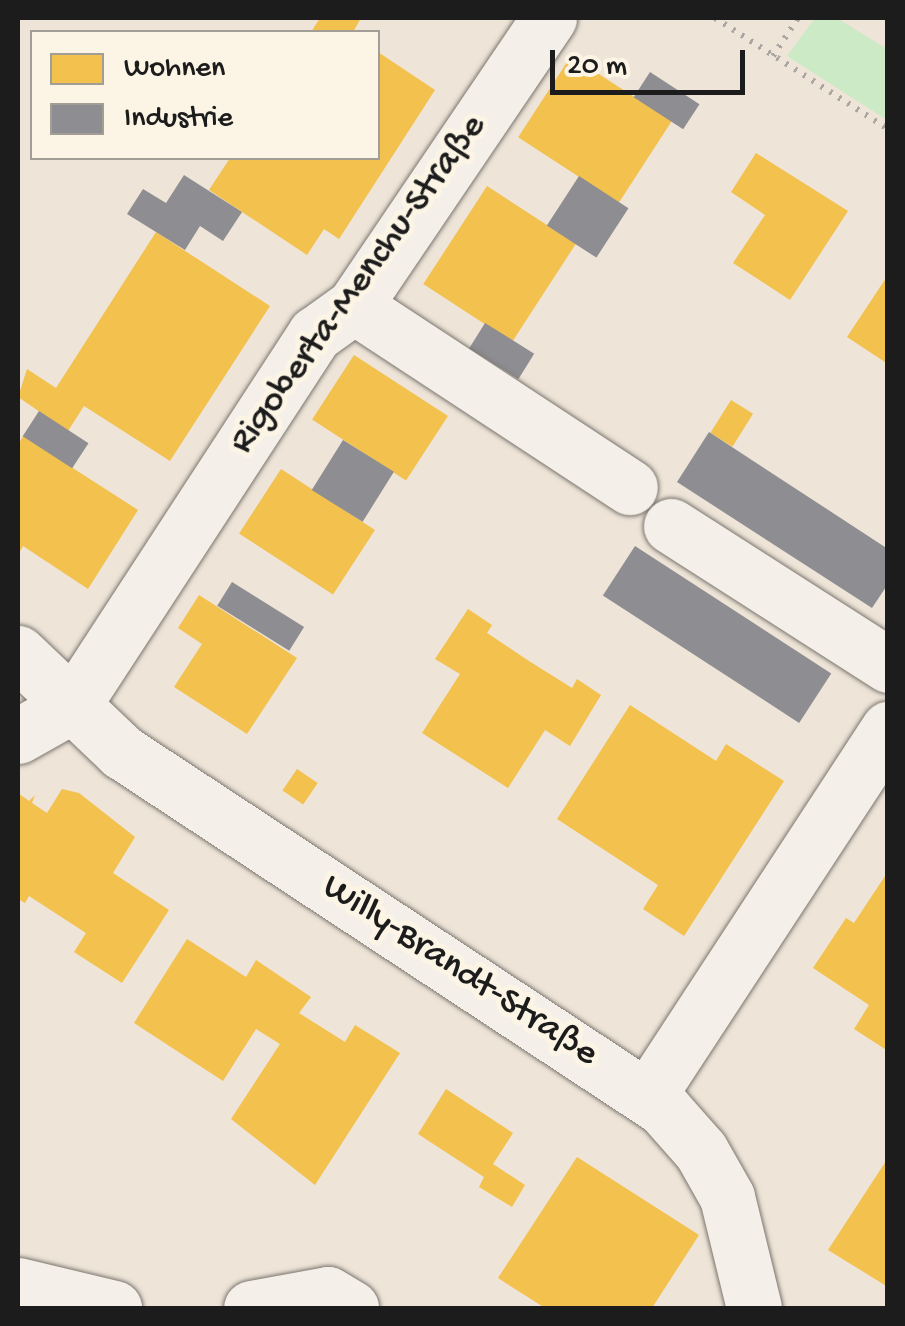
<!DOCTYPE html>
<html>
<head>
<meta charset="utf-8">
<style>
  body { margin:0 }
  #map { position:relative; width:905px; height:1326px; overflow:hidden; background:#eee4d7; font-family:"Gochi Hand",sans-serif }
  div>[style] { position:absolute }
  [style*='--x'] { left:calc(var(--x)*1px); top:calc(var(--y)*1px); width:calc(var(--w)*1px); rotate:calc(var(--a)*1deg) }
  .green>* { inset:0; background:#cbeac5 }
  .homes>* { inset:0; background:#f2c14e; transform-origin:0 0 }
  .industry>* { inset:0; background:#8d8d92; transform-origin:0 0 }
  .path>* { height:6px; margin-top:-3px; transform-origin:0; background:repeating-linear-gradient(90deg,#aaa7a2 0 2.5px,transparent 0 10.5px) }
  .roads { filter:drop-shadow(0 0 2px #7a7670) drop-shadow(0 0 2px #7a7670) }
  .minor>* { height:55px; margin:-27.5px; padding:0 27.5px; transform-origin:27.5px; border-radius:27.5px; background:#f4f0e9 }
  span { translate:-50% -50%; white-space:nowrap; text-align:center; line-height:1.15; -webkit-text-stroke:10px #fcf5e5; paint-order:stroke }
  .street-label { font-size:38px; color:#1c1c1c }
  .frame { position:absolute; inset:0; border:20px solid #1c1c1c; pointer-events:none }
  .legend { position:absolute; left:30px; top:30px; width:350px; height:130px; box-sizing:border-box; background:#fcf5e5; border:2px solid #a29e95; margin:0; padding:12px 18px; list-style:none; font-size:30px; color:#1c1c1c }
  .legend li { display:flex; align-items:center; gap:20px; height:50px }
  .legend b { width:50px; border:2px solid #a29e95 }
  .scale { position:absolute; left:550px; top:50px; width:195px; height:45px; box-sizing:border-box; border:5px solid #1c1c1c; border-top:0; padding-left:12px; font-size:30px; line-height:35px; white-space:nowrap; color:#1c1c1c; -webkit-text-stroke:8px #fcf5e5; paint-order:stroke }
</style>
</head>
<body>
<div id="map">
  <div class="green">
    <i style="clip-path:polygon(815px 18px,837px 18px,887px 49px,887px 120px,787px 56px)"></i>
  </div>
  <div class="homes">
    <i style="clip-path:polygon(320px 18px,361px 18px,353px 32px,311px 32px)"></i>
    <i style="clip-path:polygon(378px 52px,435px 90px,339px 239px,324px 229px,307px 255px,209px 190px,230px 158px,378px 158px)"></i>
    <i style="left:571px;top:56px;width:120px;height:97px;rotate:33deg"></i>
    <i style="clip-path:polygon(756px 153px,848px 211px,790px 300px,733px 263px,765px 215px,731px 192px)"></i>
    <i style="left:487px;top:186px;width:106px;height:117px;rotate:33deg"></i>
    <i style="clip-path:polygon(156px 232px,270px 306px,170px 461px,84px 406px,68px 431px,18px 397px,27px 369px,56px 388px)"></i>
    <i style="clip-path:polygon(888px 275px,888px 364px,847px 337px)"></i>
    <i style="left:354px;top:355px;width:112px;height:77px;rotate:33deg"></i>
    <i style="left:731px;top:400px;width:26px;height:39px;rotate:32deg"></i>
    <i style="clip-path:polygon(23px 436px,138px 510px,88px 589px,23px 546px,18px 555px,18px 445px)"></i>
    <i style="left:281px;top:469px;width:112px;height:77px;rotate:33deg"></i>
    <i style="clip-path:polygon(199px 595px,297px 658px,247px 734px,174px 687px,202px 644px,178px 628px)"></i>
    <i style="clip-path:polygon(468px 609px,492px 625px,487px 633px,529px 661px,572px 688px,577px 679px,601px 695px,570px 746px,545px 730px,508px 788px,422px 733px,460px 674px,435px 659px)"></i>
    <i style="clip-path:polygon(630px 705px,716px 761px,726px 744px,784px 781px,684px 936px,643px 909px,658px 885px,557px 819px)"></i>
    <i style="left:297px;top:769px;width:25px;height:26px;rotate:34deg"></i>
    <i style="clip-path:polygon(62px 789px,79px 793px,135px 837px,113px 873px,169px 910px,122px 983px,74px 952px,86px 933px,29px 896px,25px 903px,18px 899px,18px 793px,29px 801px,35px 795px,32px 803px,47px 813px)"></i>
    <i style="clip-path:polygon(885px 876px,888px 878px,888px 1051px,854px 1029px,869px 1005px,813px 968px,846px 918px,854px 923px)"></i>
    <i style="clip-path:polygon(187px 939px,246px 977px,256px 960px,311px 997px,299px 1013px,345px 1042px,355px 1025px,400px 1053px,315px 1185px,231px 1119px,280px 1044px,256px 1029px,223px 1081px,134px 1023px)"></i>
    <i style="clip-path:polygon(446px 1089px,513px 1133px,493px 1164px,525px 1185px,512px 1207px,479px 1187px,484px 1177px,418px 1134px)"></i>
    <i style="clip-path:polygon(577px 1157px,699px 1235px,652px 1308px,545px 1308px,498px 1278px)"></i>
    <i style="clip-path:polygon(888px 1158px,888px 1287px,828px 1250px)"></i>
  </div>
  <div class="industry">
    <i style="left:650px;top:72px;width:59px;height:30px;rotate:33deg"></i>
    <i style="clip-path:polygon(184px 175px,242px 212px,223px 241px,200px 226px,185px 250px,127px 214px,143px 189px,166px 203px)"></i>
    <i style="left:579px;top:176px;width:59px;height:59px;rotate:33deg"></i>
    <i style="left:485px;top:323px;width:58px;height:30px;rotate:32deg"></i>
    <i style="left:39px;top:411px;width:59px;height:30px;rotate:33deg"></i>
    <i style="clip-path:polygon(709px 432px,888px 549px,888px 584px,872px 608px,677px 482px)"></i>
    <i style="left:343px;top:440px;width:60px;height:59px;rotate:32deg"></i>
    <i style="left:635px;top:546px;width:234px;height:59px;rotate:33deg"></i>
    <i style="left:232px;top:582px;width:85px;height:28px;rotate:32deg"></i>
  </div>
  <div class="path">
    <i style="--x:715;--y:18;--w:206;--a:32.7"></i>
    <i style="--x:773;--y:56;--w:45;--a:-56.7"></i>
  </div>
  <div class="roads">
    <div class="minor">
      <i style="--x:354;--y:306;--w:330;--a:33.3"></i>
      <i style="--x:671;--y:526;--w:258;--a:32.6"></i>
      <i style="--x:18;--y:653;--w:144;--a:43.6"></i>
      <i style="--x:122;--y:752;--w:648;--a:33.35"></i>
      <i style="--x:663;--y:1108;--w:57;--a:48.5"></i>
      <i style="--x:701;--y:1151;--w:53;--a:60.5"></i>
      <i style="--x:727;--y:1197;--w:114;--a:76.3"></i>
      <i style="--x:18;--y:736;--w:63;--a:-29.4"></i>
      <i style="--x:73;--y:705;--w:443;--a:-56.9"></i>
      <i style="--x:315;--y:334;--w:48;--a:-35.7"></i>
      <i style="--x:354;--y:306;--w:348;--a:-55.9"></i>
      <i style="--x:648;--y:1096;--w:439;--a:-56.8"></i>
      <i style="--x:18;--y:1285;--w:99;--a:13.5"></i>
      <i style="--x:251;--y:1308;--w:78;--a:-10.3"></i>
      <i style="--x:328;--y:1294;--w:27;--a:31"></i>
    </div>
  </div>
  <div class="street-label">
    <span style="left:359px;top:285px;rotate:-54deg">Rigoberta-Menchu-Straße</span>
    <span style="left:459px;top:972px;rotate:33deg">Willy-Brandt-Straße</span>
  </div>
  <div class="frame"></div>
  <ul class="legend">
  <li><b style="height:28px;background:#f2c14e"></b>Wohnen</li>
  <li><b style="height:28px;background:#8d8d92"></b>Industrie</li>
  </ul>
  <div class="scale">20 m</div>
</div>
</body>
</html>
